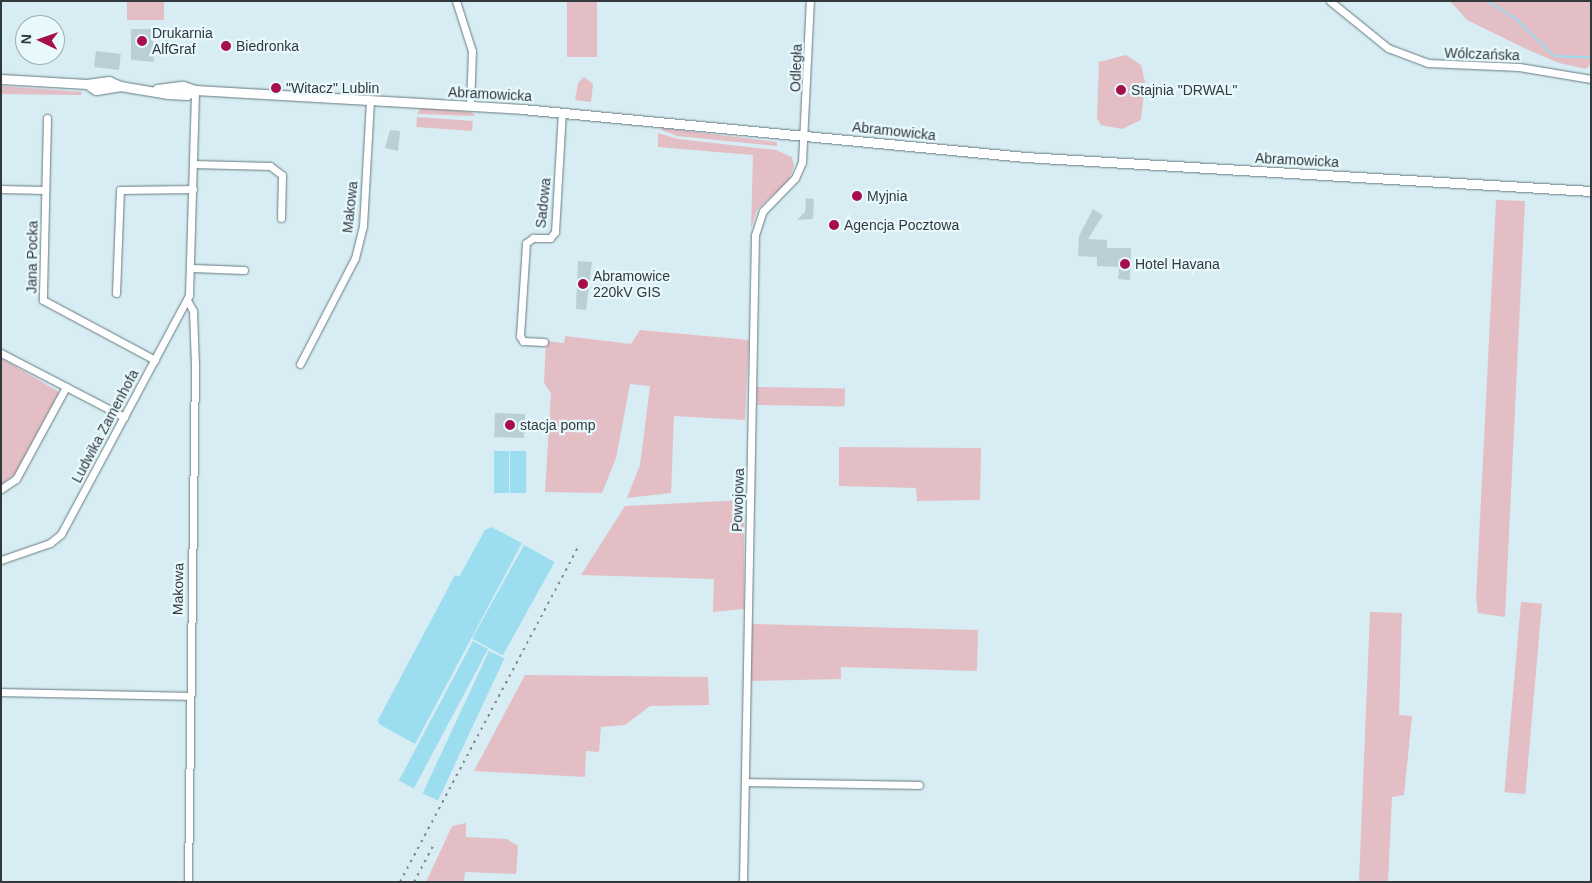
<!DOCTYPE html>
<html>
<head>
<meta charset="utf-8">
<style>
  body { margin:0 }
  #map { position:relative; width:1592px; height:883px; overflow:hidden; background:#d7edf3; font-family:Arial,sans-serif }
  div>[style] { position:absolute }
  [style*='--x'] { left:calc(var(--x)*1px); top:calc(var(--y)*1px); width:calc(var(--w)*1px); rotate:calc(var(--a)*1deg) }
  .green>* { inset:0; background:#e3bec5; transform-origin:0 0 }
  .water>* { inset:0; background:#9dddf0; transform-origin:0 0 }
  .stream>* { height:2px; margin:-1px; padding:0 1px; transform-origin:1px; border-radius:1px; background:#9dddf0 }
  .building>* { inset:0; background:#bacfd5; transform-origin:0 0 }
  .roads { filter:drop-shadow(0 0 1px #667a80) drop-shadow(0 0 1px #667a80) }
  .minor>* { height:7px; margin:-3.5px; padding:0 3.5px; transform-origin:3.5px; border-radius:3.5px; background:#fff }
  .major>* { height:9px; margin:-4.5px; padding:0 4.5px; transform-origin:4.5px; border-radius:4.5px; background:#fff }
  .rail>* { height:2px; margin-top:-1px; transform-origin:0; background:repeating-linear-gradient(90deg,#7b8a8e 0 2.5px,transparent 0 7.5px) }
  .dots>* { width:14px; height:14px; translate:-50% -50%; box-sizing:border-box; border:2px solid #e8f9fe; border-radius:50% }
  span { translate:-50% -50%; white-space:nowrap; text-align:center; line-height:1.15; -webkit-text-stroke:4.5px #e8f9fe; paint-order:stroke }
  .poi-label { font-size:14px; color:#31393c }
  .left { translate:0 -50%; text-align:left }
  .street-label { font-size:14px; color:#31393c }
  .frame { position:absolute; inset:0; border:2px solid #31393c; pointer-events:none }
  .north { position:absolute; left:15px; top:15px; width:50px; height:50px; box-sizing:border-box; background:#e8f9fe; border:1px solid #9facb0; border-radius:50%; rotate:273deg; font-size:14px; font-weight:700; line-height:20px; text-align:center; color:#31393c }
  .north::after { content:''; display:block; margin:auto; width:18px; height:22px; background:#a40f4c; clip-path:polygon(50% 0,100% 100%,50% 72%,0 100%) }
</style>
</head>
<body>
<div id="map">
  <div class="green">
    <i style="left:127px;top:1px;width:37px;height:19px"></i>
    <i style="left:567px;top:1px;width:30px;height:56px"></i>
    <i style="clip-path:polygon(1450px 1px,1591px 1px,1591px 64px,1586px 69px,1559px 63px,1526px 49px,1467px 20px)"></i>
    <i style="clip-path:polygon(1126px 55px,1141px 65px,1145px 82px,1141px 120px,1122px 129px,1101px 125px,1097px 118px,1099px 62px)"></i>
    <i style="clip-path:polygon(584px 77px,593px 84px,591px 102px,575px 100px,578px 83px)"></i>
    <i style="clip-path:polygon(1px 86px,82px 92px,81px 95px,1px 94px)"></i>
    <i style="clip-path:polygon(420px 108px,472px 112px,475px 116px,417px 114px)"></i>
    <i style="left:417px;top:117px;width:56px;height:10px;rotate:4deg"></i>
    <i style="clip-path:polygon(663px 128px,777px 142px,777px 146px,677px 136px,659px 129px)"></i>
    <i style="clip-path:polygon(658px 133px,678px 139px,776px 150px,792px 157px,794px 166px,789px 180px,757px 210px,751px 229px,753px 155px,658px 147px)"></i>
    <i style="clip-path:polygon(1496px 200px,1525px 201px,1505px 617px,1478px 613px,1476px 599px)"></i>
    <i style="clip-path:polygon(640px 330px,749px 340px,745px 420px,674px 416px,671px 493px,627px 498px,640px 465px,650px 386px,630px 384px,616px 458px,602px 493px,545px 492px,551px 393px,544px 383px,546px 341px,564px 343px,565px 336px,631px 344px)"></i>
    <i style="clip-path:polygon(1px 358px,59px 392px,15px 474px,1px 485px)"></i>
    <i style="left:757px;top:387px;width:88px;height:18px;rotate:1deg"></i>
    <i style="clip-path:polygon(839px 447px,981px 448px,980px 500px,917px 501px,916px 488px,839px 486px)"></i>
    <i style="clip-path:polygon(744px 500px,744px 609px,713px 612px,714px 579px,581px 575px,625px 506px)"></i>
    <i style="left:1521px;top:602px;width:21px;height:191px;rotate:5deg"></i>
    <i style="clip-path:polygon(1370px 612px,1402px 613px,1399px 715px,1412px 716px,1404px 795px,1392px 797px,1388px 882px,1359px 882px)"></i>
    <i style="clip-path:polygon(752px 624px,978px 630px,977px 671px,841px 667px,841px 679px,750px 681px)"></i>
    <i style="clip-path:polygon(525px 675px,708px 677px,709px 705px,650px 706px,625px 725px,601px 727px,599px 752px,586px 751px,585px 777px,474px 771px)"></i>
    <i style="clip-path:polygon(466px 823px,466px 837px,507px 839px,518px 846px,516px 874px,465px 872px,464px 882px,426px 882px,452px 826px)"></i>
  </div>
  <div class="water">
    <i style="left:494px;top:451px;width:15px;height:42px"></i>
    <i style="left:510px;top:451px;width:16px;height:42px"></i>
    <i style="clip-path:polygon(491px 527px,522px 543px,415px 744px,379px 724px,378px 720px,455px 575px,459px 577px,485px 530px)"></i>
    <i style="left:524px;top:545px;width:35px;height:107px;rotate:29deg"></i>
    <i style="left:473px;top:641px;width:17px;height:158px;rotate:28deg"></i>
    <i style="left:489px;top:651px;width:17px;height:157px;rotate:25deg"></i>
  </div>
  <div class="stream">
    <i style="--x:1487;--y:1;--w:34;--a:32"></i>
    <i style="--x:1516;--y:19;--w:53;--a:44.2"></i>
    <i style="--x:1554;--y:56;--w:37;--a:2"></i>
  </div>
  <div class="building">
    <i style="clip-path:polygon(131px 29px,152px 29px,154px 62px,131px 60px)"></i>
    <i style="left:96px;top:51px;width:25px;height:16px;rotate:7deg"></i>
    <i style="clip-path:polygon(390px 130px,400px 131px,398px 151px,385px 148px)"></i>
    <i style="clip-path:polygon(806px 198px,814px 199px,813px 219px,797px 220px,805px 212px)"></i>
    <i style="clip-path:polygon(1093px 209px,1103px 215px,1088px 239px,1107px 240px,1107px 248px,1131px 248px,1130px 280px,1118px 279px,1119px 267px,1097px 266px,1097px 257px,1078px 256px,1079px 236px)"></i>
    <i style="clip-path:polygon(578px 261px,592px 262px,586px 310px,576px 309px)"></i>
    <i style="left:495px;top:413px;width:30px;height:24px;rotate:2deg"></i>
  </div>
  <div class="roads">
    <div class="minor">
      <i style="--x:456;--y:1;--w:52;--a:72.3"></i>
      <i style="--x:472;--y:51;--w:55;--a:92.1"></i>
      <i style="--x:1330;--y:1;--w:75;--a:39"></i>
      <i style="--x:1388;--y:48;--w:43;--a:20.6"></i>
      <i style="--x:1428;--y:63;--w:91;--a:2.5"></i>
      <i style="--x:1519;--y:67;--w:73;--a:9.5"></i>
      <i style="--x:47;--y:118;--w:182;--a:91.3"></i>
      <i style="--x:43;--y:300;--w:127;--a:28.2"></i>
      <i style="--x:193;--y:164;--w:77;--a:1.5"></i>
      <i style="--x:270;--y:166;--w:15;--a:37"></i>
      <i style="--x:282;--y:175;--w:43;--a:91.3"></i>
      <i style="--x:1;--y:189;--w:44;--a:1.3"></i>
      <i style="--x:192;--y:268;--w:52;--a:2.2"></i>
      <i style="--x:116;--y:293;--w:103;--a:-87.8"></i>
      <i style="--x:120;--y:190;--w:73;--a:-0.8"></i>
      <i style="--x:187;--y:300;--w:13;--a:61"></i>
      <i style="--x:193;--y:311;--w:55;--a:87.9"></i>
      <i style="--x:195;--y:366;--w:516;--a:90.78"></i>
      <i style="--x:544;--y:342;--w:21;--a:-177"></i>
      <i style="--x:523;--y:341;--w:6;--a:-121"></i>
      <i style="--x:520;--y:336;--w:93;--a:-86.3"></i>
      <i style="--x:526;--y:243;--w:9;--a:-36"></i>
      <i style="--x:533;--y:238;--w:17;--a:0"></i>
      <i style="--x:550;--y:238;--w:8;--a:-50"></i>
      <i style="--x:555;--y:232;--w:120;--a:-86.7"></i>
      <i style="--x:1;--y:353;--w:139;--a:27.5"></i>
      <i style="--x:300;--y:364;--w:119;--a:-62.6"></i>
      <i style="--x:355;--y:258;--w:33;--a:-76"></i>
      <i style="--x:363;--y:226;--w:126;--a:-86.8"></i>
      <i style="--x:1;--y:489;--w:18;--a:-34"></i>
      <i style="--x:16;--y:479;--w:105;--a:-61.5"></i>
      <i style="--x:1;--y:560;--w:52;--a:-19.1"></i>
      <i style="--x:50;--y:543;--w:14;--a:-39"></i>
      <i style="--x:61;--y:534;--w:271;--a:-61.8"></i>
      <i style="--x:189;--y:295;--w:205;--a:-88.3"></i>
      <i style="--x:1;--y:692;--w:189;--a:1.2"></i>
      <i style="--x:745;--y:782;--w:174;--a:1"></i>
      <i style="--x:743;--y:882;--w:647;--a:-88.94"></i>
      <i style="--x:755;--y:235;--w:25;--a:-72"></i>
      <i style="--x:763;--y:211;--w:46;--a:-45.9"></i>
      <i style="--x:795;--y:178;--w:17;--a:-66"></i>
      <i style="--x:802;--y:162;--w:161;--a:-87.2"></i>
    </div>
    <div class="major">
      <i style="--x:1;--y:79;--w:86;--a:3.3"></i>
      <i style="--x:87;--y:84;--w:22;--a:-8"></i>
      <i style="--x:109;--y:81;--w:12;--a:24"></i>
      <i style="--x:120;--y:86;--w:49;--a:9.5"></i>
      <i style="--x:168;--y:94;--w:19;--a:3"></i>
      <i style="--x:187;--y:95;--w:9;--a:-32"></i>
      <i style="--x:87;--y:84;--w:11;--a:34"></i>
      <i style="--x:96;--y:90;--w:24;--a:-9"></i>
      <i style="--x:157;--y:89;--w:26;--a:-7"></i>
      <i style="--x:183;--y:86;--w:13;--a:18"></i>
      <i style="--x:195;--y:90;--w:328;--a:3.3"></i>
      <i style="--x:522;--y:109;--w:505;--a:5.45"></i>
      <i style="--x:1025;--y:157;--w:567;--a:3.44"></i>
    </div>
  </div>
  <div class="rail">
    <i style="--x:400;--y:882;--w:381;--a:-62"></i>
    <i style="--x:414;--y:882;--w:41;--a:-62.2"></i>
  </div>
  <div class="dots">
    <i style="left:142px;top:41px;background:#a40f4c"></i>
    <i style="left:226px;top:46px;background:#a40f4c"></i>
    <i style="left:276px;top:88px;background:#a40f4c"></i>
    <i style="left:1121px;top:90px;background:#a40f4c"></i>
    <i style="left:857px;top:196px;background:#a40f4c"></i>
    <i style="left:834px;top:225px;background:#a40f4c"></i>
    <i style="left:1125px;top:264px;background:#a40f4c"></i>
    <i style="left:583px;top:284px;background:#a40f4c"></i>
    <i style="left:510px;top:425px;background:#a40f4c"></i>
  </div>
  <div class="poi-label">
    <span class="left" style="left:152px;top:41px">Drukarnia<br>AlfGraf</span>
    <span class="left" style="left:236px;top:46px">Biedronka</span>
    <span class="left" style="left:286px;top:88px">"Witacz" Lublin</span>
    <span class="left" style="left:1131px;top:90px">Stajnia "DRWAL"</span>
    <span class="left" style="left:867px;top:196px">Myjnia</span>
    <span class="left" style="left:844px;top:225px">Agencja Pocztowa</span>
    <span class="left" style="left:1135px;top:264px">Hotel Havana</span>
    <span class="left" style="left:593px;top:284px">Abramowice<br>220kV GIS</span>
    <span class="left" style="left:520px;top:425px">stacja pomp</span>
  </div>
  <div class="street-label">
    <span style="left:1482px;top:54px;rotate:2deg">Wólczańska</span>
    <span style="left:796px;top:68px;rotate:-88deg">Odległa</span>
    <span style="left:490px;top:94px;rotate:3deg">Abramowicka</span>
    <span style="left:894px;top:131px;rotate:6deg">Abramowicka</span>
    <span style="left:1297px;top:160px;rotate:3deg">Abramowicka</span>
    <span style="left:543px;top:203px;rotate:-84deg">Sadowa</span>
    <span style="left:350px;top:207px;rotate:-84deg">Makowa</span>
    <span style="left:32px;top:257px;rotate:-89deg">Jana Pocka</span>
    <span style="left:105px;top:426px;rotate:-62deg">Ludwika Zamenhofa</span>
    <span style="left:738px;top:500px;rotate:-88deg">Powojowa</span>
    <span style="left:178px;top:589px;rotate:-89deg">Makowa</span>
  </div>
  <div class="frame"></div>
  <div class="north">N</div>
</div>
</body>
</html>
